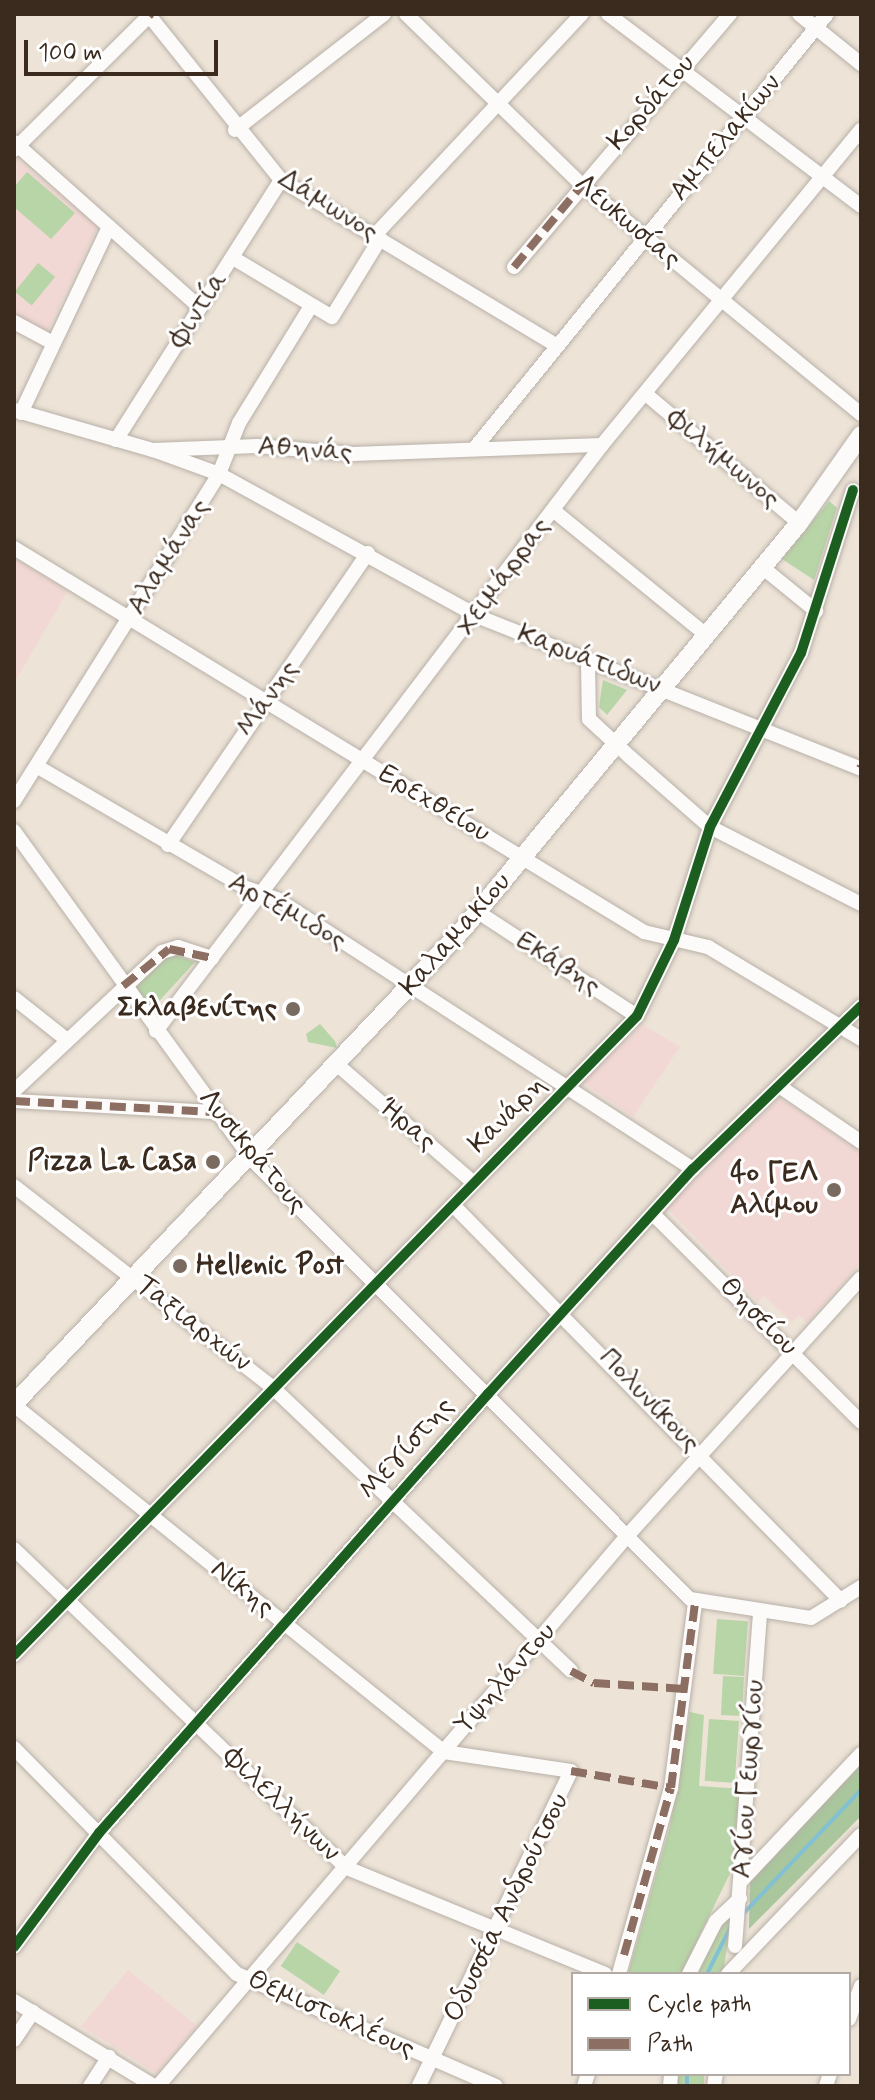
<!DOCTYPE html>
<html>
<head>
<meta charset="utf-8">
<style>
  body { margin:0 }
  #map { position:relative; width:875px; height:2100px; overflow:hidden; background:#ede3d7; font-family:Mynerve,sans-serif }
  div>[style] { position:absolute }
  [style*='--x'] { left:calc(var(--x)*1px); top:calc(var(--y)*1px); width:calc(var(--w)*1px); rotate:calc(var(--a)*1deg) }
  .built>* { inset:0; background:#f2d8d4 }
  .green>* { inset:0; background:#b8d5a7; transform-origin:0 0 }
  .forest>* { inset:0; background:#a9c69d }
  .stream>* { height:4px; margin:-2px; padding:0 2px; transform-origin:2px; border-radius:2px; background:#82c0d4 }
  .roads { filter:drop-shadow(0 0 2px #b8b0a8) drop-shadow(0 0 2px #b8b0a8) }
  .minor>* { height:14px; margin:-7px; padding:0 7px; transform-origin:7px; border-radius:7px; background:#fcfbf9 }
  .major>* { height:18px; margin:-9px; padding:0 9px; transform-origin:9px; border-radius:9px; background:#fcfbf9 }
  .quiet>* { height:8px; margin-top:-4px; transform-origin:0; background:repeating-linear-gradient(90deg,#8d6e63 0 16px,transparent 0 24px) }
  .cycleway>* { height:10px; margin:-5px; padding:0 5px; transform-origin:5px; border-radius:5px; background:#1b5e20 }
  .dots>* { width:22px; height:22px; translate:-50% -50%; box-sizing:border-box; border:4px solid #fff; border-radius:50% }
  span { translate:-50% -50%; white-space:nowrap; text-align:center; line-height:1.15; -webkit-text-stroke:6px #fff; paint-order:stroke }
  .street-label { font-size:28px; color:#3b2a1e }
  .poi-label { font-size:28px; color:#3b2a1e; font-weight:700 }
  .right { translate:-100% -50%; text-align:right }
  .left { translate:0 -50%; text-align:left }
  .frame { position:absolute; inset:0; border:16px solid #3b2a1e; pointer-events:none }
  .legend { position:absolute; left:571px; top:1972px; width:280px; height:104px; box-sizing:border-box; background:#fff; border:2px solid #b1aaa5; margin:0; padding:10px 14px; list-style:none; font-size:24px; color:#3b2a1e }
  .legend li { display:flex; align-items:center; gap:16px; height:40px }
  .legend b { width:40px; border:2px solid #b1aaa5 }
  .scale { position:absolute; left:24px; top:40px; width:194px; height:36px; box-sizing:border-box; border:4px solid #3b2a1e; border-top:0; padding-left:10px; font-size:24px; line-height:28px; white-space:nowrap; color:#3b2a1e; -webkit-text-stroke:6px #fff; paint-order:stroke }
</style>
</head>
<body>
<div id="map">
  <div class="built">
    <i style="clip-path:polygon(17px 160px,98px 226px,47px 332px,14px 315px)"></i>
    <i style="clip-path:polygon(14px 558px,68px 591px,14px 683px)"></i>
    <i style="clip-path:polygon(643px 1025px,680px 1047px,633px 1117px,582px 1082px)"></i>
    <i style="clip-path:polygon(780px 1098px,861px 1152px,861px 1263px,807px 1323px,799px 1315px,792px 1322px,764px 1296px,758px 1302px,666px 1207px)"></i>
    <i style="clip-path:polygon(128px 1970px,197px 2026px,156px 2073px,81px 2026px)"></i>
  </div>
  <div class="green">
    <i style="clip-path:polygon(27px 172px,75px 213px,51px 239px,14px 207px,14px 187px)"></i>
    <i style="left:38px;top:263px;width:22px;height:37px;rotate:39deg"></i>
    <i style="clip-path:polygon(829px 501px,837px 508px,814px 580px,782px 559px)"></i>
    <i style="clip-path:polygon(603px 680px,627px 690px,607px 715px,599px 707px)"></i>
    <i style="clip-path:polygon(170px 953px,195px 962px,151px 1010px,132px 985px)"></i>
    <i style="clip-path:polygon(320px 1024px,335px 1041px,337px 1048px,308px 1042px,306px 1034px)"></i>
    <i style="left:717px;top:1619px;width:31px;height:55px;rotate:4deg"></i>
    <i style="left:723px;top:1676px;width:21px;height:39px;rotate:3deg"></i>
    <i style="clip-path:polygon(690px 1712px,704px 1715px,699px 1786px,743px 1789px,735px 1863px,681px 1974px,628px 1974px,670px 1826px)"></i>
    <i style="left:709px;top:1719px;width:30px;height:62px;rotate:4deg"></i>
    <i style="clip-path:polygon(723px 1918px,731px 1918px,723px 1974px,693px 1974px)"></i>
    <i style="left:297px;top:1942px;width:52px;height:29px;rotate:34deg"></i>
    <i style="left:675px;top:2074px;width:29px;height:12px"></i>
  </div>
  <div class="forest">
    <i style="clip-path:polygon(861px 1764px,861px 1816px,749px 1929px,750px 1881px)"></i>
  </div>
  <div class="stream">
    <i style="--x:741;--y:1916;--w:174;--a:-46.4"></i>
    <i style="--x:707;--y:1974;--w:51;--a:-63.4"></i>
    <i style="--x:687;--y:2086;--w:12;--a:-90"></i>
  </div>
  <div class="roads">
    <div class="minor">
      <i style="--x:148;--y:14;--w:213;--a:51.3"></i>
      <i style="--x:281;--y:180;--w:321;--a:31"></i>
      <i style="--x:406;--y:14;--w:245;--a:44.2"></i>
      <i style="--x:582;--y:185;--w:361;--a:39.4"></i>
      <i style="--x:608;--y:14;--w:318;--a:37.2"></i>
      <i style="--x:799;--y:14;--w:80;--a:38.9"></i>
      <i style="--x:235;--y:130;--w:189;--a:-37.9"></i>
      <i style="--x:14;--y:142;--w:249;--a:41.7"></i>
      <i style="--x:14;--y:150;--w:193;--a:-44.8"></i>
      <i style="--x:375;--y:235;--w:303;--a:-46.9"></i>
      <i style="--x:233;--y:258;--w:115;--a:30.8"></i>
      <i style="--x:332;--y:317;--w:92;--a:-58.4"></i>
      <i style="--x:514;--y:267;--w:333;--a:-49.5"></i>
      <i style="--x:14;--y:322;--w:44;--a:28.3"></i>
      <i style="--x:647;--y:395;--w:199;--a:40.1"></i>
      <i style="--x:14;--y:410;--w:145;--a:16.1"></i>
      <i style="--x:153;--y:450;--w:104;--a:-2.2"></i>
      <i style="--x:257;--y:446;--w:96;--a:4.8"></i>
      <i style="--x:353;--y:454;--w:249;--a:-2.1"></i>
      <i style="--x:21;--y:413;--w:206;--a:-64.7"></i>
      <i style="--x:116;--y:440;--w:308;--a:-57.6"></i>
      <i style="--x:474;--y:449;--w:560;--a:-50.94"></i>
      <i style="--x:153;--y:450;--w:70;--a:20"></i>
      <i style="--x:219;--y:474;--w:294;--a:28.8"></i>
      <i style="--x:477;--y:616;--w:413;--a:21.7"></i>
      <i style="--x:553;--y:510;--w:198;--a:39.2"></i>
      <i style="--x:14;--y:548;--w:738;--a:31.36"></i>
      <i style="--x:644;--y:932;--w:66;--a:13.2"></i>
      <i style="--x:708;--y:947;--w:179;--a:31"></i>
      <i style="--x:762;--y:567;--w:70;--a:39.2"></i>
      <i style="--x:588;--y:663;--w:56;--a:89"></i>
      <i style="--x:589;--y:719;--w:56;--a:42.8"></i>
      <i style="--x:630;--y:757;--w:106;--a:41.2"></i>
      <i style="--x:710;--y:827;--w:169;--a:27"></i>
      <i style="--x:38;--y:767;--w:238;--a:30.2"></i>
      <i style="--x:244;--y:887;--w:35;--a:20"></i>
      <i style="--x:277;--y:899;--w:496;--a:33"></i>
      <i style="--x:14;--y:801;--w:386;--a:-57.9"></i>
      <i style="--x:219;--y:474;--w:55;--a:-68.6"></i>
      <i style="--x:239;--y:423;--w:137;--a:-58.4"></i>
      <i style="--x:14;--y:831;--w:405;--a:54.1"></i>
      <i style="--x:251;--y:1159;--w:622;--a:45.07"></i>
      <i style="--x:690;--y:1599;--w:122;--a:8.9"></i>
      <i style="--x:811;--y:1618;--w:59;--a:-31.8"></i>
      <i style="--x:168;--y:845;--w:354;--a:-55.6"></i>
      <i style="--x:478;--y:912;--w:190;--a:33.2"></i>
      <i style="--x:14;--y:998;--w:66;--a:38.3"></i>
      <i style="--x:156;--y:1031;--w:736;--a:-52.73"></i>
      <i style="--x:602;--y:445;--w:408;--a:-50.6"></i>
      <i style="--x:340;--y:1067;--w:177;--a:40.9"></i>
      <i style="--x:779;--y:1086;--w:99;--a:34.3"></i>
      <i style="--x:14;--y:1091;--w:203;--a:-43.2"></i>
      <i style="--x:162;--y:952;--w:17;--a:-17"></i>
      <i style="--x:178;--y:947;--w:36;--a:18"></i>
      <i style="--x:14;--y:1101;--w:199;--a:3.2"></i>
      <i style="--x:14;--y:1186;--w:327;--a:37.9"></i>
      <i style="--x:272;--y:1387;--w:412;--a:43.5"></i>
      <i style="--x:453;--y:1205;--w:554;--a:45.58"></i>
      <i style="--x:653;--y:1214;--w:294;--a:45"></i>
      <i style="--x:14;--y:1405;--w:553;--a:38.9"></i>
      <i style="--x:444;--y:1752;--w:128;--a:8.5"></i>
      <i style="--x:571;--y:1771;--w:350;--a:115.8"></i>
      <i style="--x:14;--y:1549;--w:461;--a:43.8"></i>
      <i style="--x:347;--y:1868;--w:279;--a:22.3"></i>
      <i style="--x:14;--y:1655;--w:892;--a:-45.73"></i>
      <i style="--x:637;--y:1016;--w:85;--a:-64"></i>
      <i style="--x:674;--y:940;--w:119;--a:-72.3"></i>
      <i style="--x:710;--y:827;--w:196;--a:-62.4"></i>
      <i style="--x:801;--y:653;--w:171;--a:-72.3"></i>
      <i style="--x:14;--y:1748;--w:317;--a:45.4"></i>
      <i style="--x:237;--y:1974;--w:282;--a:23.4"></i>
      <i style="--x:743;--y:1879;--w:172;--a:-46.7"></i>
      <i style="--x:735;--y:1946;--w:335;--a:-85.7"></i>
      <i style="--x:14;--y:1947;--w:142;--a:-53.3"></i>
      <i style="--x:99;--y:1833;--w:587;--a:-48.46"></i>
      <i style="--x:488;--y:1394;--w:304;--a:-47.7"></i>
      <i style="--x:693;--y:1169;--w:234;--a:-44.1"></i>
      <i style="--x:619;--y:1974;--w:193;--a:-74.4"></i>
      <i style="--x:671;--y:1788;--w:188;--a:-82.6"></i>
      <i style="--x:689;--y:1974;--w:59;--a:-63"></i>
      <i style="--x:716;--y:1921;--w:33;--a:-43"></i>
      <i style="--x:728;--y:1974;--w:192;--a:-46.3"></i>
      <i style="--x:14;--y:2001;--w:164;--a:31.3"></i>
      <i style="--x:849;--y:2019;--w:35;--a:-70"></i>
      <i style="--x:14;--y:2040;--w:34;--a:-56"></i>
      <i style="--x:90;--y:2086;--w:35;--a:-57"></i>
      <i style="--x:158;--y:2086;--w:723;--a:-49.54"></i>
      <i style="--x:627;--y:1536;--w:348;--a:-47.8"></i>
      <i style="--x:584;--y:2086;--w:13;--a:-72"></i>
      <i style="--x:670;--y:2086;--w:12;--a:-85"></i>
      <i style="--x:714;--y:2086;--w:12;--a:-81"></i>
      <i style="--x:826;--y:2086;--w:13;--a:-72"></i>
    </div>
    <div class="major">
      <i style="--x:14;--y:1404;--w:655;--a:-46.61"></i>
      <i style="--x:464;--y:928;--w:526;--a:-50.4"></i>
      <i style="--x:799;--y:523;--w:108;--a:-54.8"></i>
    </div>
  </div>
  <div class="quiet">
    <i style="--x:149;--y:16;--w:3;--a:-45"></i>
    <i style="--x:514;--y:267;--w:107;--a:-50.3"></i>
    <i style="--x:860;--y:768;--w:2;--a:-63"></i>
    <i style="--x:123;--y:986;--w:59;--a:-38.8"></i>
    <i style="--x:169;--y:949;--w:44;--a:11.8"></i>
    <i style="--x:14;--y:1101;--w:199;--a:3.2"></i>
    <i style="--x:571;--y:1671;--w:26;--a:28"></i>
    <i style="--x:594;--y:1683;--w:91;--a:3.8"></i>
    <i style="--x:571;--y:1771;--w:101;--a:9.6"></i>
    <i style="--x:624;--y:1955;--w:173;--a:-74.3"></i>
    <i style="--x:671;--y:1788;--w:188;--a:-82.6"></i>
  </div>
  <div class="cycleway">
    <i style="--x:14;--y:1655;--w:892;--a:-45.73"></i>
    <i style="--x:637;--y:1016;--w:85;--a:-64"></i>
    <i style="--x:674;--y:940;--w:119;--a:-72.3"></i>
    <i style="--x:710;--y:827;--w:196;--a:-62.4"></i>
    <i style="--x:801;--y:653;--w:171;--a:-72.3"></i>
    <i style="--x:14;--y:1947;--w:142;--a:-53.3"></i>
    <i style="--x:99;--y:1833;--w:587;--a:-48.46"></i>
    <i style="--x:488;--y:1394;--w:304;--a:-47.7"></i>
    <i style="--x:693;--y:1169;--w:234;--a:-44.1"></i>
  </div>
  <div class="dots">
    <i style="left:293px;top:1009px;background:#796b5f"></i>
    <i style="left:213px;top:1162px;background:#796b5f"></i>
    <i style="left:834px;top:1190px;background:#796b5f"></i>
    <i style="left:180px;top:1266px;background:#796b5f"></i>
  </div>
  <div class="street-label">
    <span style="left:652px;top:103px;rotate:-49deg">Κορδάτου</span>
    <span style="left:726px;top:138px;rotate:-50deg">Αμπελακίων</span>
    <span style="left:328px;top:206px;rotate:32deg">Δάμωνος</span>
    <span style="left:627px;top:222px;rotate:40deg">Λευκωσίας</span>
    <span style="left:199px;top:310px;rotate:-57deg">Φιντία</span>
    <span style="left:305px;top:450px;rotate:4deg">Αθηνάς</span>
    <span style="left:723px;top:459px;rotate:40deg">Φιλήμωνος</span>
    <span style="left:169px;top:557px;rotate:-58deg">Αλαμάνας</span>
    <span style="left:504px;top:577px;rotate:-54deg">Χειμάρρας</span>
    <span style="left:589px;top:660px;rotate:21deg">Καρυάτιδων</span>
    <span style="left:268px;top:699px;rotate:-55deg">Μάνης</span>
    <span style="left:434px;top:804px;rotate:31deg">Ερεχθείου</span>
    <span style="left:287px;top:912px;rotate:29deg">Αρτέμιδος</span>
    <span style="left:456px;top:935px;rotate:-49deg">Καλαμακίου</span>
    <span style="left:558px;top:964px;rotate:33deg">Εκάβης</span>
    <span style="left:508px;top:1115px;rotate:-45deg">Κανάρη</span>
    <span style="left:407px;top:1125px;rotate:41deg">Ήρας</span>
    <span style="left:252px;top:1152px;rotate:50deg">Λυσικράτους</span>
    <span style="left:758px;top:1317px;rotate:45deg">Θησείου</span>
    <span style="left:193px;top:1324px;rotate:38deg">Ταξιαρχών</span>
    <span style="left:649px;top:1401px;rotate:46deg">Πολυνίκους</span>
    <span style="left:407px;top:1449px;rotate:-48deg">Μεγίστης</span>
    <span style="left:242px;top:1589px;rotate:39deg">Νίκης</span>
    <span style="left:506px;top:1679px;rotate:-49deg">Υψηλάντου</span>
    <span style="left:749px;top:1779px;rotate:-86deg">Αγίου Γεωργίου</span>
    <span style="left:281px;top:1805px;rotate:44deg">Φιλελλήνων</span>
    <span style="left:507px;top:1908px;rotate:-64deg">Οδυσσέα Ανδρούτσου</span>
    <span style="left:331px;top:2015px;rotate:24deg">Θεμιστοκλέους</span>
  </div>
  <div class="poi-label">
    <span class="right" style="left:277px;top:1009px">Σκλαβενίτης</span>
    <span class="right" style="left:197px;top:1162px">Pizza La Casa</span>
    <span class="right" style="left:818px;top:1190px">4ο ΓΕΛ<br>Αλίμου</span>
    <span class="left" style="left:196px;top:1266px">Hellenic Post</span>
  </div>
  <div class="frame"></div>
  <ul class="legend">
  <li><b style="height:10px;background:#1b5e20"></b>Cycle path</li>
  <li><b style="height:10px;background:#8d6e63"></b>Path</li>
  </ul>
  <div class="scale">100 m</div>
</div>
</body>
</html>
